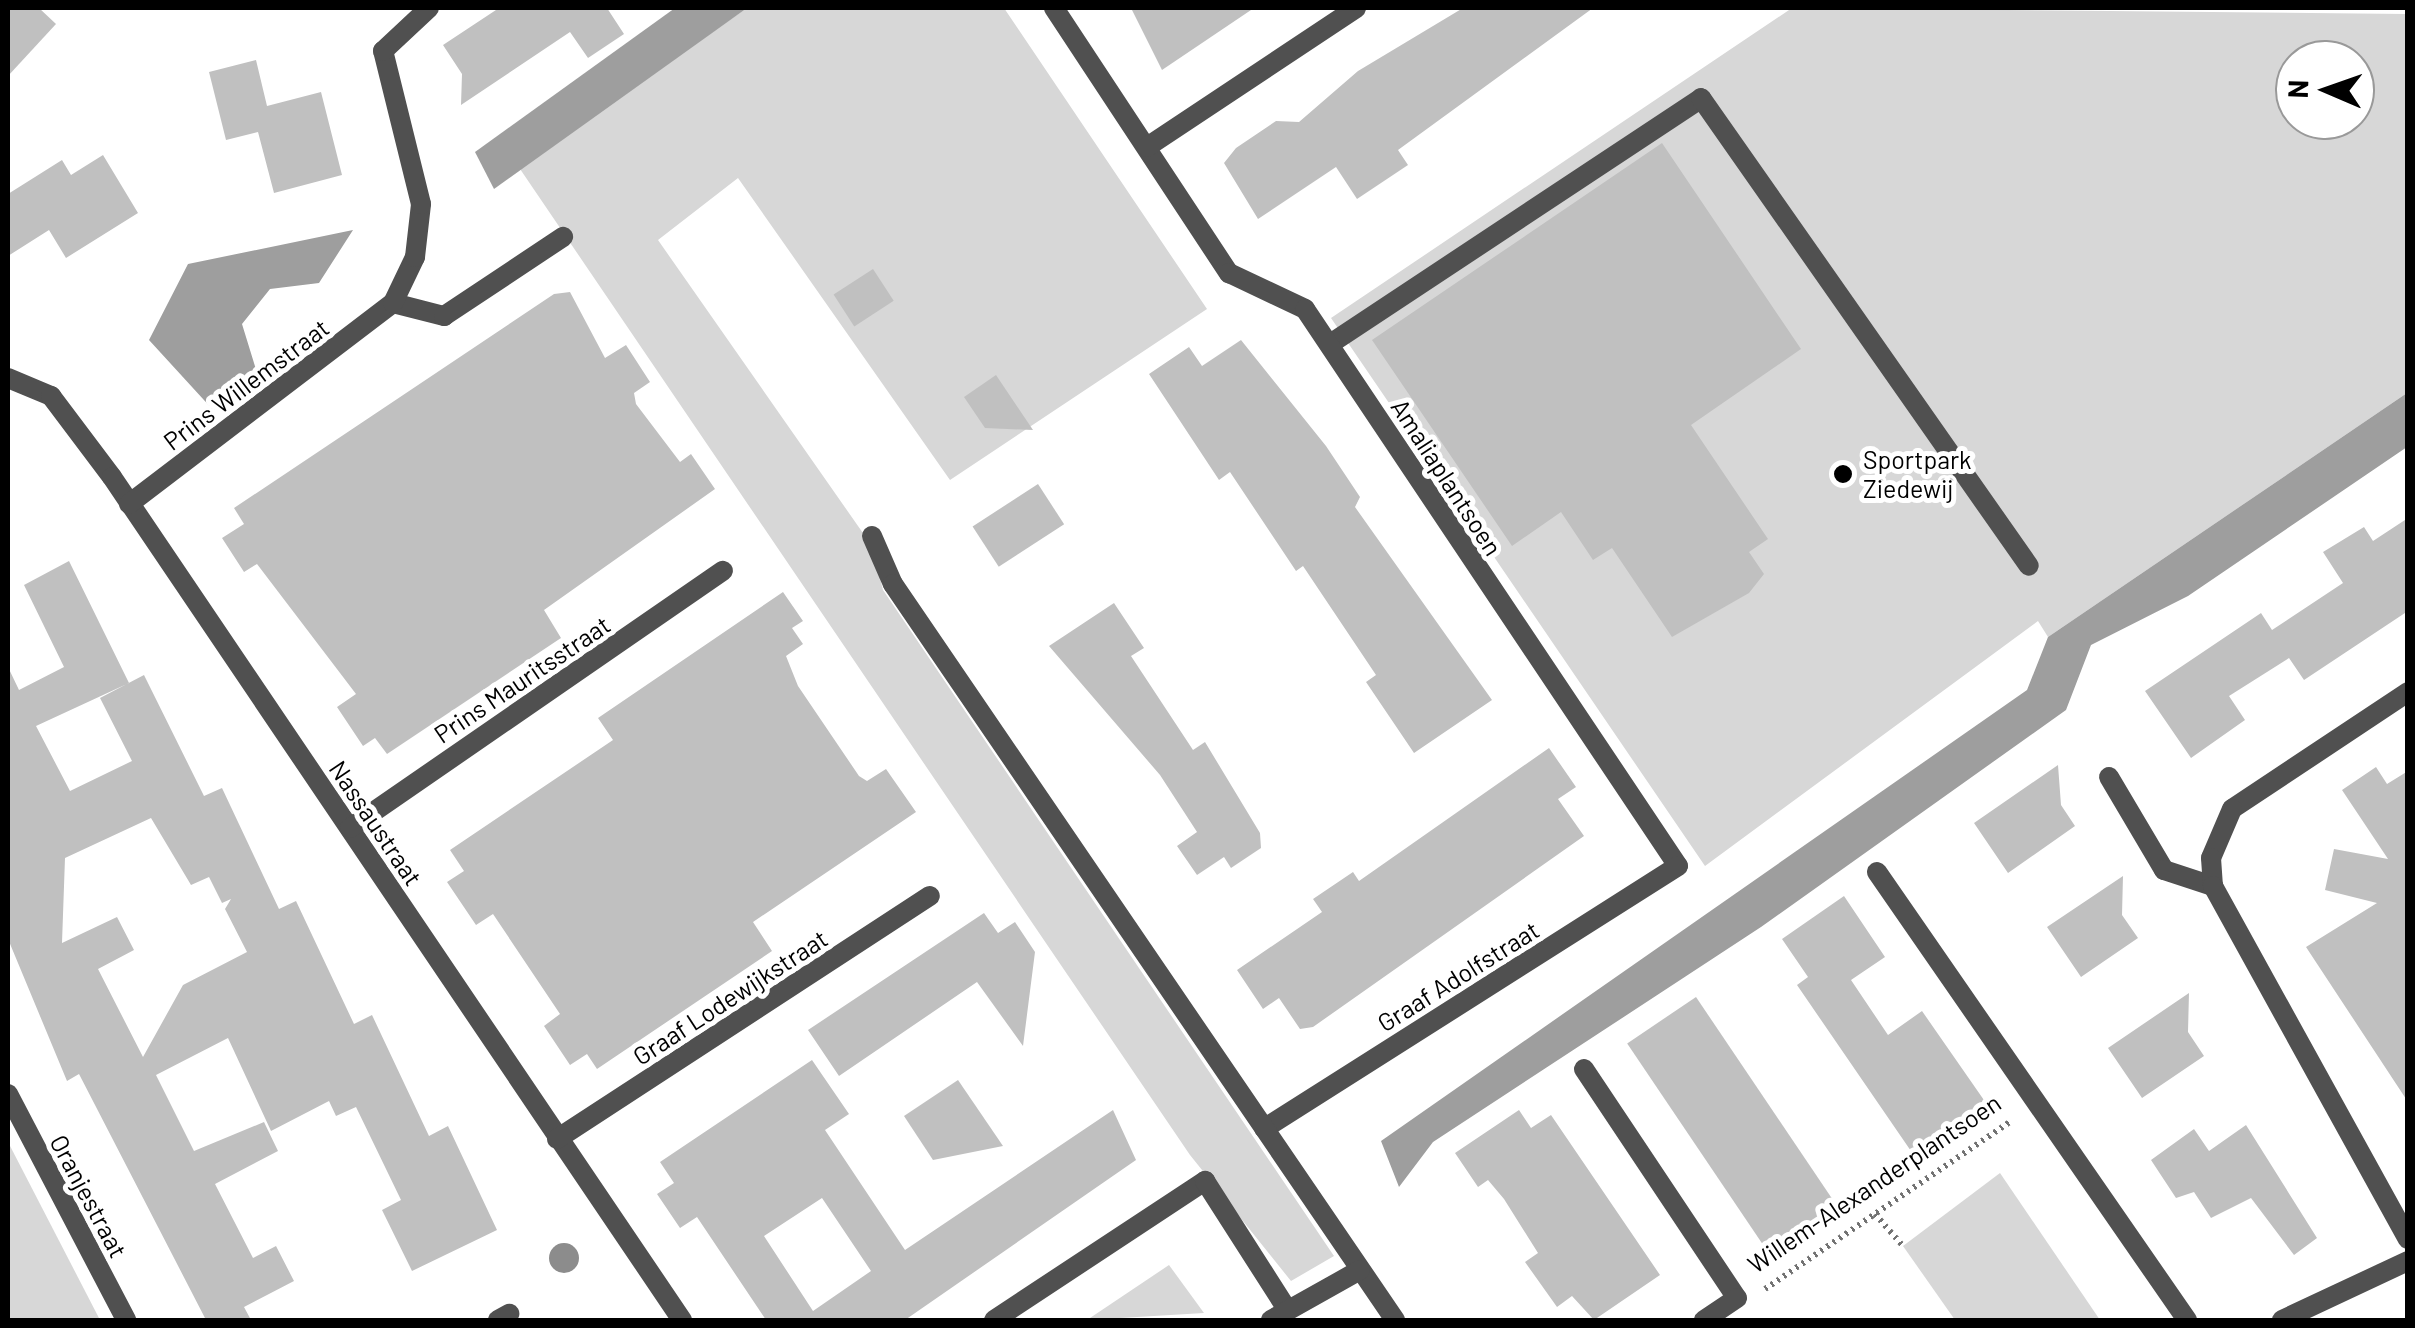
<!DOCTYPE html>
<html>
<head>
<meta charset="utf-8">
<style>
  body { margin:0 }
  #map { position:relative; width:2415px; height:1328px; overflow:hidden; background:#fff; font-family:Barlow,sans-serif }
  div>[style] { position:absolute }
  [style*='--x'] { left:calc(var(--x)*1px); top:calc(var(--y)*1px); width:calc(var(--w)*1px); rotate:calc(var(--a)*1deg) }
  .green>* { inset:0; background:#d7d7d7 }
  .water>* { inset:0; background:#9e9e9e }
  .building>* { inset:0; background:#c0c0c0; transform-origin:0 0 }
  .path>* { height:6px; margin-top:-3px; transform-origin:0; background:repeating-linear-gradient(90deg,#727272 0 2.5px,transparent 0 7.5px) }
  .service>* { height:20px; margin:-10px; padding:0 10px; transform-origin:10px; border-radius:10px; background:#505050 }
  .minor>* { height:20px; margin:-10px; padding:0 10px; transform-origin:10px; border-radius:10px; background:#505050 }
  .trees>* { width:30px; height:30px; margin:-15px; border-radius:50%; background:#8c8c8c }
  .dots>* { width:28px; height:28px; translate:-50% -50%; box-sizing:border-box; border:5px solid #fff; border-radius:50% }
  span { translate:-50% -50%; white-space:nowrap; text-align:center; line-height:1.15; -webkit-text-stroke:10px #fff; paint-order:stroke }
  .street-label { font-size:25px; color:#000 }
  .poi-label { font-size:25px; color:#000 }
  .left { translate:0 -50%; text-align:left }
  .frame { position:absolute; inset:0; border:10px solid #000; pointer-events:none }
  .north { position:absolute; left:2275px; top:40px; width:100px; height:100px; box-sizing:border-box; background:#fff; border:2px solid #999; border-radius:50%; rotate:272deg; font-size:28px; font-weight:700; line-height:40px; text-align:center; color:#000 }
  .north::after { content:''; display:block; margin:auto; width:35px; height:45px; background:#000; clip-path:polygon(50% 0,100% 100%,50% 72%,0 100%) }
</style>
</head>
<body>
<div id="map">
  <div class="green">
    <i style="clip-path:polygon(747px 8px,1004px 8px,1207px 309px,950px 480px,738px 178px,658px 240px,872px 546px,883px 590px,1334px 1256px,1291px 1281px,1190px 1155px,518px 166px)"></i>
    <i style="clip-path:polygon(evenodd,1792px 8px,2407px 14px,2407px 393px,2048px 637px,2038px 621px,1705px 866px,1331px 318px,1792px 8px,2295px 60px,2355px 60px,2355px 120px,2295px 120px,2295px 60px)"></i>
    <i style="clip-path:polygon(8px 1142px,100px 1320px,8px 1320px)"></i>
    <i style="clip-path:polygon(2000px 1173px,2100px 1320px,1955px 1320px,1903px 1246px)"></i>
    <i style="clip-path:polygon(1169px 1265px,1204px 1313px,1087px 1320px)"></i>
  </div>
  <div class="water">
    <i style="clip-path:polygon(675px 8px,747px 8px,494px 189px,475px 152px)"></i>
    <i style="clip-path:polygon(353px 230px,319px 283px,270px 289px,242px 324px,258px 376px,214px 411px,149px 340px,188px 264px)"></i>
    <i style="clip-path:polygon(2407px 393px,2407px 447px,2188px 596px,2091px 645px,2066px 710px,1761px 927px,1433px 1142px,1399px 1187px,1381px 1141px,2027px 690px,2048px 637px)"></i>
  </div>
  <div class="building">
    <i style="clip-path:polygon(8px 8px,39px 8px,56px 24px,8px 76px)"></i>
    <i style="clip-path:polygon(499px 8px,607px 8px,624px 34px,588px 58px,570px 32px,461px 105px,462px 74px,443px 45px)"></i>
    <i style="clip-path:polygon(1131px 8px,1254px 8px,1162px 70px)"></i>
    <i style="clip-path:polygon(1463px 8px,1593px 8px,1398px 150px,1408px 165px,1357px 199px,1336px 167px,1258px 219px,1224px 163px,1236px 148px,1276px 121px,1299px 122px,1358px 71px)"></i>
    <i style="clip-path:polygon(256px 60px,267px 106px,321px 92px,342px 175px,274px 193px,258px 132px,226px 140px,209px 72px)"></i>
    <i style="clip-path:polygon(1662px 143px,1801px 349px,1691px 425px,1768px 539px,1749px 552px,1764px 574px,1749px 593px,1672px 637px,1612px 548px,1593px 560px,1561px 512px,1512px 546px,1372px 340px)"></i>
    <i style="clip-path:polygon(103px 155px,138px 213px,66px 258px,49px 230px,8px 256px,8px 194px,62px 160px,71px 175px)"></i>
    <i style="left:873px;top:269px;width:38px;height:47px;rotate:57deg"></i>
    <i style="clip-path:polygon(570px 292px,605px 358px,626px 345px,650px 382px,634px 393px,636px 404px,680px 462px,691px 454px,715px 489px,544px 610px,561px 638px,387px 754px,375px 738px,363px 746px,337px 707px,356px 694px,257px 564px,244px 572px,222px 538px,244px 524px,234px 508px,554px 294px)"></i>
    <i style="clip-path:polygon(1241px 340px,1326px 446px,1360px 497px,1355px 507px,1492px 700px,1414px 753px,1366px 682px,1376px 675px,1303px 566px,1296px 571px,1230px 472px,1219px 480px,1149px 374px,1189px 347px,1202px 366px)"></i>
    <i style="clip-path:polygon(996px 375px,1033px 430px,985px 428px,964px 397px)"></i>
    <i style="left:1038px;top:484px;width:48px;height:78px;rotate:57deg"></i>
    <i style="clip-path:polygon(2408px 518px,2408px 611px,2304px 680px,2289px 658px,2229px 696px,2245px 720px,2191px 758px,2145px 691px,2261px 613px,2272px 630px,2343px 583px,2323px 552px,2364px 527px,2373px 541px)"></i>
    <i style="clip-path:polygon(evenodd,69px 561px,129px 683px,36px 726px,70px 791px,132px 761px,100px 698px,144px 675px,204px 796px,222px 788px,279px 909px,296px 901px,354px 1024px,372px 1015px,429px 1136px,448px 1126px,497px 1230px,412px 1271px,382px 1210px,401px 1200px,356px 1107px,336px 1116px,329px 1101px,271px 1131px,228px 1038px,156px 1075px,194px 1151px,264px 1122px,278px 1151px,215px 1184px,253px 1258px,276px 1246px,294px 1281px,244px 1307px,251px 1320px,206px 1320px,79px 1074px,67px 1081px,8px 939px,8px 667px,19px 690px,64px 667px,24px 585px,69px 561px,151px 818px,191px 885px,209px 877px,222px 903px,231px 899px,225px 909px,247px 952px,183px 985px,143px 1057px,98px 969px,134px 950px,117px 917px,62px 943px,65px 858px,151px 818px)"></i>
    <i style="clip-path:polygon(783px 592px,803px 621px,792px 628px,803px 644px,786px 656px,798px 686px,859px 776px,867px 781px,886px 769px,916px 812px,753px 922px,772px 951px,597px 1069px,587px 1054px,570px 1065px,544px 1026px,560px 1014px,493px 914px,476px 925px,447px 882px,464px 871px,450px 850px,613px 740px,598px 718px)"></i>
    <i style="clip-path:polygon(1114px 603px,1144px 648px,1131px 656px,1193px 750px,1205px 742px,1260px 833px,1261px 848px,1231px 868px,1224px 857px,1197px 875px,1177px 846px,1197px 832px,1160px 775px,1049px 646px)"></i>
    <i style="clip-path:polygon(1549px 748px,1576px 787px,1558px 799px,1584px 836px,1313px 1027px,1300px 1029px,1279px 998px,1263px 1009px,1237px 970px,1322px 912px,1313px 899px,1353px 872px,1359px 881px)"></i>
    <i style="clip-path:polygon(2058px 765px,2061px 805px,2075px 826px,2008px 873px,1974px 823px)"></i>
    <i style="clip-path:polygon(2376px 767px,2387px 784px,2408px 771px,2408px 1102px,2306px 947px,2377px 903px,2325px 890px,2334px 849px,2388px 859px,2342px 790px)"></i>
    <i style="clip-path:polygon(2123px 876px,2122px 915px,2138px 938px,2081px 977px,2047px 927px)"></i>
    <i style="clip-path:polygon(1844px 896px,1885px 957px,1851px 980px,1888px 1035px,1922px 1011px,1986px 1103px,1913px 1154px,1797px 985px,1808px 977px,1782px 939px)"></i>
    <i style="clip-path:polygon(984px 913px,998px 933px,1015px 922px,1035px 952px,1023px 1046px,977px 982px,839px 1076px,808px 1030px)"></i>
    <i style="clip-path:polygon(2189px 993px,2188px 1032px,2204px 1056px,2142px 1098px,2108px 1048px)"></i>
    <i style="left:1696px;top:997px;width:251px;height:83px;rotate:56deg"></i>
    <i style="clip-path:polygon(evenodd,812px 1060px,849px 1114px,825px 1130px,905px 1250px,1113px 1110px,1136px 1160px,905px 1320px,766px 1320px,697px 1217px,680px 1228px,657px 1194px,674px 1183px,660px 1162px,812px 1060px,822px 1198px,871px 1271px,813px 1311px,764px 1236px,822px 1198px)"></i>
    <i style="clip-path:polygon(958px 1080px,1003px 1146px,933px 1160px,904px 1116px)"></i>
    <i style="clip-path:polygon(1519px 1110px,1531px 1128px,1551px 1115px,1660px 1275px,1594px 1320px,1572px 1296px,1557px 1307px,1525px 1262px,1538px 1253px,1504px 1199px,1488px 1180px,1478px 1187px,1455px 1153px)"></i>
    <i style="clip-path:polygon(2246px 1125px,2317px 1238px,2294px 1255px,2251px 1198px,2211px 1218px,2194px 1192px,2176px 1198px,2151px 1160px,2194px 1129px,2209px 1151px)"></i>
  </div>
  <div class="path">
    <i style="--x:1875;--y:1214;--w:43;--a:48.8"></i>
    <i style="--x:1765;--y:1289;--w:298;--a:-34.3"></i>
  </div>
  <div class="service">
    <i style="--x:393;--y:303;--w:53;--a:14.3"></i>
    <i style="--x:444;--y:316;--w:143;--a:-33.6"></i>
    <i style="--x:1330;--y:344;--w:445;--a:-33.5"></i>
    <i style="--x:1701;--y:98;--w:571;--a:54.98"></i>
    <i style="--x:2109;--y:777;--w:108;--a:59.4"></i>
    <i style="--x:2164;--y:870;--w:52;--a:18.1"></i>
    <i style="--x:498;--y:1320;--w:13;--a:-29"></i>
  </div>
  <div class="minor">
    <i style="--x:1054;--y:8;--w:318;--a:56.6"></i>
    <i style="--x:1229;--y:273;--w:84;--a:25.3"></i>
    <i style="--x:1305;--y:309;--w:670;--a:56.19"></i>
    <i style="--x:1678;--y:866;--w:490;--a:147.6"></i>
    <i style="--x:1147;--y:147;--w:251;--a:-33.6"></i>
    <i style="--x:8;--y:378;--w:47;--a:22.7"></i>
    <i style="--x:51;--y:396;--w:101;--a:53"></i>
    <i style="--x:112;--y:477;--w:1018;--a:55.94"></i>
    <i style="--x:129;--y:504;--w:332;--a:-37.3"></i>
    <i style="--x:393;--y:303;--w:51;--a:-64.4"></i>
    <i style="--x:415;--y:257;--w:53;--a:-83.5"></i>
    <i style="--x:421;--y:204;--w:158;--a:-103.9"></i>
    <i style="--x:383;--y:51;--w:63;--a:-43.1"></i>
    <i style="--x:872;--y:536;--w:52;--a:66.4"></i>
    <i style="--x:893;--y:584;--w:891;--a:55.7"></i>
    <i style="--x:2408;--y:692;--w:211;--a:146.4"></i>
    <i style="--x:2232;--y:809;--w:53;--a:113.2"></i>
    <i style="--x:2211;--y:858;--w:28;--a:86"></i>
    <i style="--x:2213;--y:886;--w:403;--a:61.1"></i>
    <i style="--x:350;--y:828;--w:453;--a:-34.6"></i>
    <i style="--x:1877;--y:872;--w:545;--a:55.32"></i>
    <i style="--x:1584;--y:1069;--w:275;--a:56.3"></i>
    <i style="--x:1737;--y:1298;--w:40;--a:146"></i>
    <i style="--x:8;--y:1094;--w:255;--a:62.4"></i>
    <i style="--x:557;--y:1139;--w:445;--a:-33.1"></i>
    <i style="--x:994;--y:1320;--w:253;--a:-33.4"></i>
    <i style="--x:1205;--y:1181;--w:152;--a:57.4"></i>
    <i style="--x:1271;--y:1320;--w:102;--a:-29.3"></i>
    <i style="--x:2282;--y:1320;--w:139;--a:-25.1"></i>
  </div>
  <div class="trees">
    <i style="left:564px;top:1258px"></i>
  </div>
  <div class="dots">
    <i style="left:1843px;top:474px;background:#000"></i>
  </div>
  <div class="street-label">
    <span style="left:246px;top:384px;rotate:-37deg">Prins Willemstraat</span>
    <span style="left:1447px;top:477px;rotate:57deg">Amaliaplantsoen</span>
    <span style="left:522px;top:679px;rotate:-34deg">Prins Mauritsstraat</span>
    <span style="left:376px;top:823px;rotate:56deg">Nassaustraat</span>
    <span style="left:1458px;top:976px;rotate:-32deg">Graaf Adolfstraat</span>
    <span style="left:730px;top:997px;rotate:-33deg">Graaf Lodewijkstraat</span>
    <span style="left:1874px;top:1183px;rotate:-34deg">Willem-Alexanderplantsoen</span>
    <span style="left:89px;top:1196px;rotate:62deg">Oranjestraat</span>
  </div>
  <div class="poi-label">
    <span class="left" style="left:1863px;top:474px">Sportpark<br>Ziedewij</span>
  </div>
  <div class="frame"></div>
  <div class="north">N</div>
</div>
</body>
</html>
